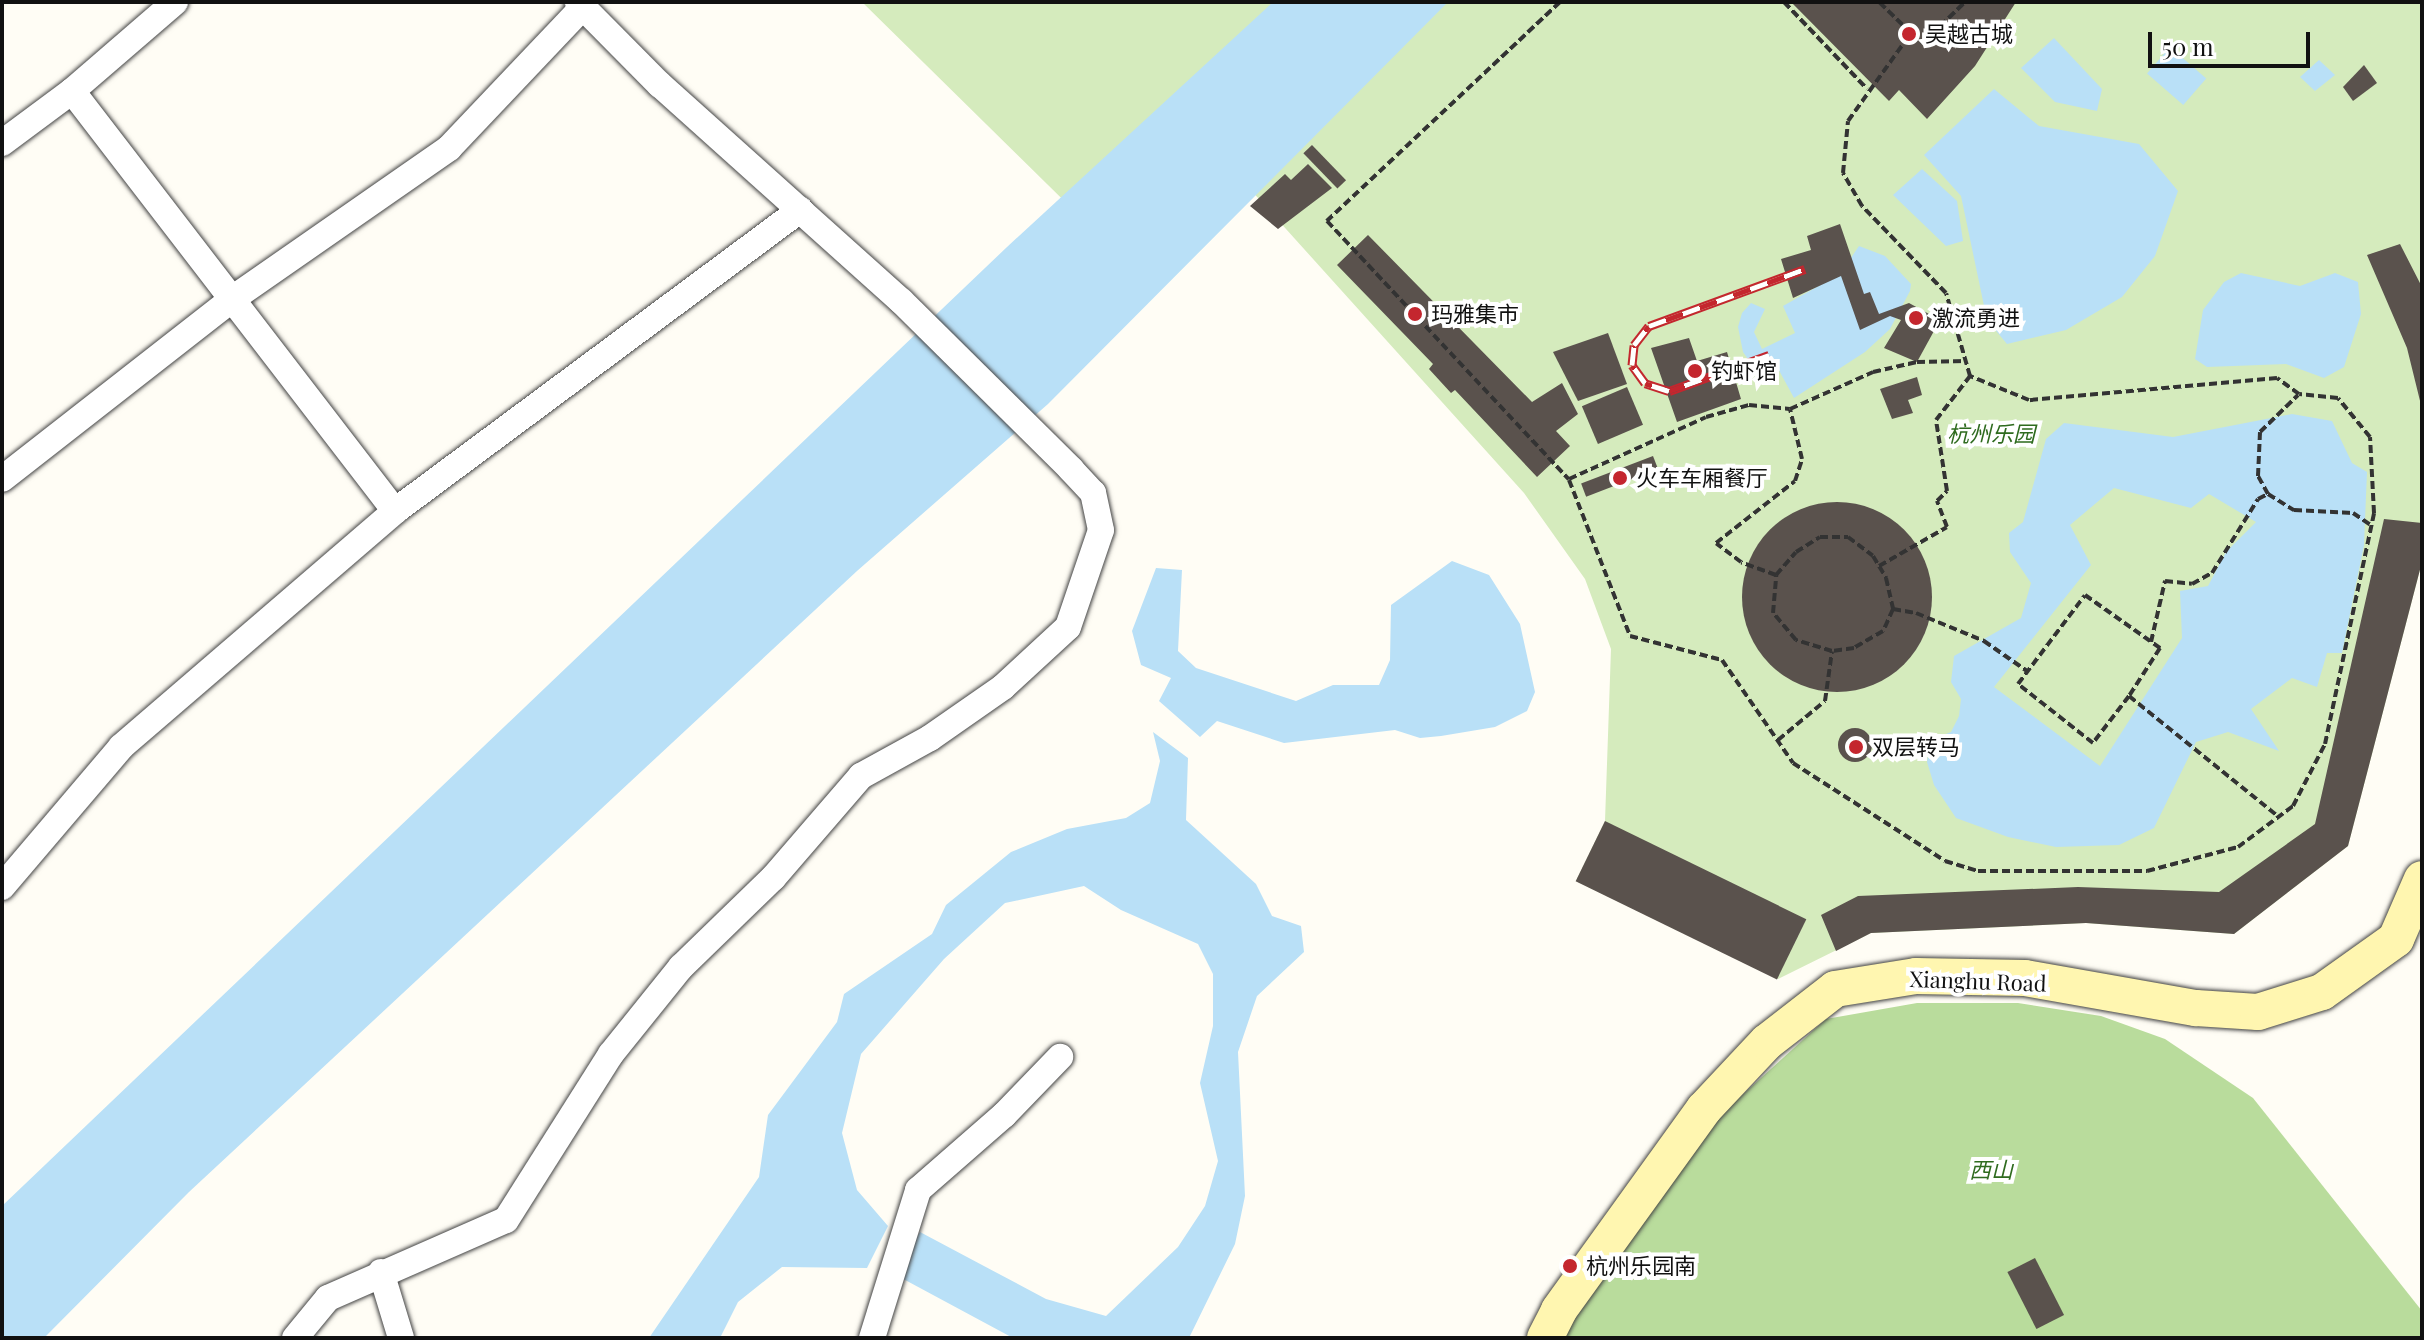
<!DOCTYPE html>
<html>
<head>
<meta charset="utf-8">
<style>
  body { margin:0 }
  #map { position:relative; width:2424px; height:1340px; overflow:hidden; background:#fffdf5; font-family:"Playfair Display","Noto Sans SC",serif }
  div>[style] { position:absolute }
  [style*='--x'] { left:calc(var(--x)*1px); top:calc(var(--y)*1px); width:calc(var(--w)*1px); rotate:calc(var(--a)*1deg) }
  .green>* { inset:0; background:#d5ebbd }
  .forest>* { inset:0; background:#b9dc9c }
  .water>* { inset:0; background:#b9e0f7; transform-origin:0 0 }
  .building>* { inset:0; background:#5a524d; transform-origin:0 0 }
  .round { border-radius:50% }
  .path>* { height:4px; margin-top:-2px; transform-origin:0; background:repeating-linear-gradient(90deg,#333 0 8px,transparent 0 12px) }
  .roads { filter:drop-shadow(0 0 2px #444) drop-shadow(0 0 2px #444) }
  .minor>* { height:26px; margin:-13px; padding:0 13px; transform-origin:13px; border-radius:13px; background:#fff }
  .secondary>* { height:36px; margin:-18px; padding:0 18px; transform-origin:18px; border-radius:18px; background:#fff6b0 }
  .rail>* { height:9px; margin-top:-4.5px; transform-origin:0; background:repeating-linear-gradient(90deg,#fff 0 18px,#c4262e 0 36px); box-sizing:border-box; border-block:2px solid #c4262e }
  .dots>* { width:22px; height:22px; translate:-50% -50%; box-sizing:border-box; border:4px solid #fff; border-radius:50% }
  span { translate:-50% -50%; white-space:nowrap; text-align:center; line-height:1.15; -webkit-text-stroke:8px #fff; paint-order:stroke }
  .poi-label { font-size:22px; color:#111 }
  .left { translate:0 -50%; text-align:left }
  .park-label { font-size:22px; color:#2f6b1f; font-style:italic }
  .street-label { font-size:22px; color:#111 }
  .frame { position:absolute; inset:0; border:4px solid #111; pointer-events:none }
  .scale { position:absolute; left:2148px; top:32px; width:162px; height:36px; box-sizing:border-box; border:4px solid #111; border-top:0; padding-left:10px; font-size:24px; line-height:28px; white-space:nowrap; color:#111; -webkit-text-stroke:6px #fff; paint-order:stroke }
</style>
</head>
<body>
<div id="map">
  <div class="green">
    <i style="clip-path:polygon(862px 2px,2422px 2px,2422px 562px,2348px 846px,2234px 934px,2086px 923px,1871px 933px,1778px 979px,1576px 881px,1605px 821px,1611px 649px,1585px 579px,1524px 493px,1213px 148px,1109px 245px)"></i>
  </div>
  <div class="forest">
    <i style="clip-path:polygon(1917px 1003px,2018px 1003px,2101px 1016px,2165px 1039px,2253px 1098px,2422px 1311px,2422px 1338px,1561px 1338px,1720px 1115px,1826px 1019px)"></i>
  </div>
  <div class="water">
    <i style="clip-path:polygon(1273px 2px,1448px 2px,1048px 404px,857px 571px,189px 1192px,44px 1338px,2px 1338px,2px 1206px,1007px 247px)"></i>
    <i style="clip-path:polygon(2054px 38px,2102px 89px,2097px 111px,2055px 102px,2021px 68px)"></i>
    <i style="left:2170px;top:47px;width:48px;height:35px;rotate:41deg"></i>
    <i style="clip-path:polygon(2319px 60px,2335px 75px,2315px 91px,2300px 77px)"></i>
    <i style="clip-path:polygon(1994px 89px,2039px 126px,2139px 144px,2178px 191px,2155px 256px,2122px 297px,2066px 330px,2007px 344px,1987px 320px,1961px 196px,1924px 155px)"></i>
    <i style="clip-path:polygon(1922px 169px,1957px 201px,1963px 241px,1946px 246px,1893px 195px)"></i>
    <i style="clip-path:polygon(1859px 246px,1885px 256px,1911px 284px,1910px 291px,1890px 329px,1865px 352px,1794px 398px,1774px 361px,1750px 362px,1743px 352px,1738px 327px,1742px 313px,1751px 303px,1765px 309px,1754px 332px,1762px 349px,1795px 333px,1783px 306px,1840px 274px)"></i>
    <i style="clip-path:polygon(2241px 273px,2300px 286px,2335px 273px,2358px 282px,2361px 314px,2344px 367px,2324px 378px,2286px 364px,2207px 367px,2195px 359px,2203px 310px,2224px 282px)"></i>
    <i style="clip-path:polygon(evenodd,2292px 414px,2332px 421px,2352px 463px,2367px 472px,2364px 545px,2342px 653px,2327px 653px,2317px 687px,2292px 678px,2251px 709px,2279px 751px,2228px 732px,2196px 742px,2154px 828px,2119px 845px,2056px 847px,2008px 837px,1956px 818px,1934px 785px,1927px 762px,1931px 740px,1951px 732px,1959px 716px,1961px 699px,1951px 682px,1954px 656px,2021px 618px,2031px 583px,2010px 552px,2009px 533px,2023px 522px,2046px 439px,2064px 423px,2173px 437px,2292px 414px,2114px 488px,2191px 508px,2209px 494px,2256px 522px,2226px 552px,2208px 586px,2180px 591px,2182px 638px,2100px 766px,1994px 687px,2091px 565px,2070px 525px,2114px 488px)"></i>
    <i style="clip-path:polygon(1452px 561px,1489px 575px,1520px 624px,1535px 692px,1527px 711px,1495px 727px,1441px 736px,1420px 738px,1395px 730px,1284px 743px,1217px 721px,1200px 737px,1159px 701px,1171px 678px,1141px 665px,1132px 631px,1156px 568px,1182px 570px,1178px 651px,1196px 668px,1296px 701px,1333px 685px,1379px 685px,1390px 660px,1391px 605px)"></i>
    <i style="clip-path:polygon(1153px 732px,1188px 758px,1186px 820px,1256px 884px,1272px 916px,1301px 926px,1304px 952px,1257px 996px,1238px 1052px,1245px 1196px,1235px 1244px,1189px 1338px,1013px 1338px,894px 1274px,920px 1232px,1046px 1299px,1106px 1316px,1178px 1247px,1205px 1206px,1218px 1161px,1200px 1083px,1213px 1026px,1213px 974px,1198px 944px,1121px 910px,1084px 886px,1005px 903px,944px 959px,861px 1054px,842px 1133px,857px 1190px,888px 1226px,867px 1268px,782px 1267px,738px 1302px,720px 1338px,649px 1338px,759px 1177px,768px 1115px,837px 1022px,844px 994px,932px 934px,946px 905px,1011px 852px,1067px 829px,1126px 818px,1150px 803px,1160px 761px)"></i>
  </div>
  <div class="building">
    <i style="clip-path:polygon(1791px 2px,2016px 2px,1975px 66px,1927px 119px,1899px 90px,1889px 101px)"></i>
    <i style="clip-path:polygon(2364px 65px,2377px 83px,2353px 101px,2343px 87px)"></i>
    <i style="left:1312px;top:145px;width:49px;height:12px;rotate:46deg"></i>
    <i style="clip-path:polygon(1308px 164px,1332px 188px,1278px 229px,1250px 206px,1285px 174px,1291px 180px)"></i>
    <i style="clip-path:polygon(1840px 224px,1864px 294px,1870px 292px,1879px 314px,1909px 303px,1940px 320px,1917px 362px,1884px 348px,1901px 320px,1890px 316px,1860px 330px,1841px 276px,1793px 298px,1781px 259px,1811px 250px,1807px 236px)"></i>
    <i style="clip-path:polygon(1368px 235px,1532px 402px,1562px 383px,1578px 414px,1556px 431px,1570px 446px,1537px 477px,1455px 390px,1451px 393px,1429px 369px,1433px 364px,1337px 265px)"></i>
    <i style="clip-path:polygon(2400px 244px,2422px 287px,2422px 409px,2407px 348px,2367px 255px)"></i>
    <i style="clip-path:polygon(1608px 333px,1627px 384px,1578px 401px,1553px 352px)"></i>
    <i style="clip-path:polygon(1689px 338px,1697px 361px,1727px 352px,1741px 399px,1677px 422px,1651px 348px)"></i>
    <i style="clip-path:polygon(1917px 377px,1922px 395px,1908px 400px,1913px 413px,1892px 419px,1880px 389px)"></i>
    <i style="left:1627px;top:387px;width:41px;height:49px;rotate:67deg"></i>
    <i style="left:1653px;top:456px;width:14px;height:77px;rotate:69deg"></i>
    <i class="round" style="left:1742px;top:502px;width:190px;height:190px"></i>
    <i style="clip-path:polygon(2384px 519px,2422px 523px,2422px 562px,2348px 846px,2234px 934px,2086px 923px,1871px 933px,1836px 951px,1821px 915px,1858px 896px,2078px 887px,2219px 892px,2315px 824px)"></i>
    <i class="round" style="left:1838px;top:728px;width:34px;height:34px"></i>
    <i style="left:1605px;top:821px;width:224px;height:67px;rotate:26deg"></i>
    <i style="left:2035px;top:1258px;width:64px;height:31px;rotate:63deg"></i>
  </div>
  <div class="path">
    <i style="--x:1560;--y:2;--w:320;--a:136.8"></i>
    <i style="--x:1327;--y:221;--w:354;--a:46.9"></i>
    <i style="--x:1569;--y:480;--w:168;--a:68.6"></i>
    <i style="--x:1630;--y:636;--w:95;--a:14.6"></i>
    <i style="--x:1722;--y:660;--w:125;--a:55.4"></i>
    <i style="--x:1793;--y:763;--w:181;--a:32.8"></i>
    <i style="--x:1945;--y:861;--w:34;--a:17"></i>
    <i style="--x:1978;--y:871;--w:169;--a:0"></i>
    <i style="--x:2147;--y:871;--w:94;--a:-14.8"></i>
    <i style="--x:2238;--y:847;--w:69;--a:-36.7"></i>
    <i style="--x:2293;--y:806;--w:70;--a:-62.7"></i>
    <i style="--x:2325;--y:744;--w:236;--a:-78"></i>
    <i style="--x:2374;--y:513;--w:76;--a:-93"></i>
    <i style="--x:2370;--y:437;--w:50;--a:-129.4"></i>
    <i style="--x:2338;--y:398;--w:39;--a:-174"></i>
    <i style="--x:2299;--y:394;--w:27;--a:-144"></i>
    <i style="--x:2277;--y:378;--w:249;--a:174.9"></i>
    <i style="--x:2029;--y:400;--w:64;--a:-157.9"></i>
    <i style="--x:1970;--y:376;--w:86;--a:-106.1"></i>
    <i style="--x:1946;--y:293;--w:121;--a:-134"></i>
    <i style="--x:1862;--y:206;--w:38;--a:-120"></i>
    <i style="--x:1843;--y:173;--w:52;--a:-84.5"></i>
    <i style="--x:1848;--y:121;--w:108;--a:-54.4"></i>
    <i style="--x:1911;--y:33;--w:45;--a:-135.9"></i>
    <i style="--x:1784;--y:2;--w:120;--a:46.3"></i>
    <i style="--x:1912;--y:33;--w:15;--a:42"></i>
    <i style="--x:1923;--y:43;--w:59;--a:-44.3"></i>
    <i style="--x:1569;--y:479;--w:150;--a:-24.3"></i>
    <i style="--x:1706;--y:417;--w:45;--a:-15.6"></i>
    <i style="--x:1749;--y:405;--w:41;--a:5.6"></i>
    <i style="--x:1790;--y:409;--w:91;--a:-24"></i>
    <i style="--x:1873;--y:372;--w:45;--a:-12.8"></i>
    <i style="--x:1917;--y:362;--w:50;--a:-1.1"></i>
    <i style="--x:2268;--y:494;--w:31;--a:32"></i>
    <i style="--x:2294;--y:510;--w:59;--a:2.9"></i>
    <i style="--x:2353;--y:513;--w:22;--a:34"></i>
    <i style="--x:1879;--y:566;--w:78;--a:-29.8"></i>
    <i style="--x:1947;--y:527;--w:28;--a:-111"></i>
    <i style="--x:1937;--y:501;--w:14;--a:-45"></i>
    <i style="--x:1947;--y:491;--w:72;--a:-98.8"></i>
    <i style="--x:1936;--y:420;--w:56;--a:-52.3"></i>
    <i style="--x:1776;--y:575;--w:30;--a:-49"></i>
    <i style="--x:1796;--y:552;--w:28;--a:-32"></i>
    <i style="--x:1820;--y:537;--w:28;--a:0"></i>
    <i style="--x:1848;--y:537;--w:31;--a:37"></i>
    <i style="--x:1873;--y:556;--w:26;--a:59"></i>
    <i style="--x:1886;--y:578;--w:32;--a:77"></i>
    <i style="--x:1893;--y:609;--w:24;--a:114"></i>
    <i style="--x:1883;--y:631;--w:34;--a:150"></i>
    <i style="--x:1854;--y:648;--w:22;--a:172"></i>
    <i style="--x:1893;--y:609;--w:23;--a:10"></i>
    <i style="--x:1916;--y:613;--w:74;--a:22.4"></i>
    <i style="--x:1984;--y:641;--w:52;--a:34.9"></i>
    <i style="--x:2151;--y:642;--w:63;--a:-77.1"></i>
    <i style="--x:2165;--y:581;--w:27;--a:6"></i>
    <i style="--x:2192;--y:584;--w:23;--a:-29"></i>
    <i style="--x:2212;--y:573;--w:87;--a:-58.1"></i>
    <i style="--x:2258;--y:499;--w:11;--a:-27"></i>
    <i style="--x:2268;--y:494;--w:21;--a:-119"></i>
    <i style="--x:2258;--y:476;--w:44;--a:-87.4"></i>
    <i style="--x:2260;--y:432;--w:53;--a:-44.2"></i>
    <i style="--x:2129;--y:696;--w:59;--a:127.5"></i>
    <i style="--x:2093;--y:743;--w:95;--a:-141.8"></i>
    <i style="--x:2018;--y:684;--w:111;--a:-53"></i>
    <i style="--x:2085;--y:595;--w:92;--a:35.2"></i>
    <i style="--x:2160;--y:648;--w:57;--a:122.9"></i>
    <i style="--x:2129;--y:696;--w:193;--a:38.9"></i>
    <i style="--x:1778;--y:740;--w:61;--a:-39.7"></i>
    <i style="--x:1825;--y:701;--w:50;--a:-82"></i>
    <i style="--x:1832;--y:651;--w:38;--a:-163"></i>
    <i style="--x:1796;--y:640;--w:35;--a:-130"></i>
    <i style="--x:1773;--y:613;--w:38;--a:-85"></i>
    <i style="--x:1776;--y:575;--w:37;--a:-160"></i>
    <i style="--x:1741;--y:562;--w:31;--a:-143"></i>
    <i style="--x:1716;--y:543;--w:100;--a:-38.1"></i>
    <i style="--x:1795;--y:481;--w:23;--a:-72"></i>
    <i style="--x:1802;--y:459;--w:51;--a:-103.5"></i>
  </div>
  <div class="roads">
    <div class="minor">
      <i style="--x:72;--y:91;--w:530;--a:52.44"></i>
      <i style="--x:2;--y:143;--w:87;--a:-36.6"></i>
      <i style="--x:72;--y:91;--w:136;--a:-40.8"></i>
      <i style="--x:2;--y:479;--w:296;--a:-38"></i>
      <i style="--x:235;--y:297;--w:261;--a:-34.8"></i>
      <i style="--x:449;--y:148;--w:195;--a:-46.5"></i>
      <i style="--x:2;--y:887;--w:184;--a:-49.6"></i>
      <i style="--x:121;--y:747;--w:362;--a:-40.7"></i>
      <i style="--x:395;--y:511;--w:505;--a:-36.62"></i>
      <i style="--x:381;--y:1272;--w:69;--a:73.1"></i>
      <i style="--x:295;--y:1338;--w:52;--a:-50.5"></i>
      <i style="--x:328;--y:1298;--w:194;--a:-23.7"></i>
      <i style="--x:506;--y:1220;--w:196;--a:-57.7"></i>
      <i style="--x:611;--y:1054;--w:112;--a:-51.2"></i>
      <i style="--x:681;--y:967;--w:128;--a:-44.1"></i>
      <i style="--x:773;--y:878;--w:135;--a:-49.2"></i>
      <i style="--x:861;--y:776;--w:79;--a:-28.8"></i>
      <i style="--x:930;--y:738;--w:89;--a:-34.9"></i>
      <i style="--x:1003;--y:687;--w:88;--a:-42.7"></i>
      <i style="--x:1068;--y:627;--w:102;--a:-71.2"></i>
      <i style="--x:1101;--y:530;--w:38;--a:-102"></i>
      <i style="--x:1093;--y:493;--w:33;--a:-133"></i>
      <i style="--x:1071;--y:469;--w:239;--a:-135.3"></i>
      <i style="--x:901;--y:301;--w:324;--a:-138.1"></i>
      <i style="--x:660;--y:85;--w:117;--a:-134.7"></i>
      <i style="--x:872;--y:1338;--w:155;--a:-72.7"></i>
      <i style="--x:918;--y:1190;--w:114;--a:-41.1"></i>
      <i style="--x:1004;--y:1115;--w:81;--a:-46"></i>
    </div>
    <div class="secondary">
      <i style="--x:1545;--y:1338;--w:31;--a:-63"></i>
      <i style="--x:1559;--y:1310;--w:248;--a:-54.2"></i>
      <i style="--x:1704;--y:1109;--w:92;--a:-46.8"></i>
      <i style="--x:1767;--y:1042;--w:86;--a:-37.9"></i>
      <i style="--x:1835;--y:989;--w:82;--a:-9.1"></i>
      <i style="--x:1916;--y:976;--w:109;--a:1.1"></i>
      <i style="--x:2025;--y:978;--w:174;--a:10"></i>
      <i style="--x:2196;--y:1008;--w:62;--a:3.7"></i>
      <i style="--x:2258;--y:1012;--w:67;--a:-17.4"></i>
      <i style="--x:2322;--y:992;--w:91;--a:-35.6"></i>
      <i style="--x:2396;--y:939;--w:65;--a:-66.6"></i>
    </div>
  </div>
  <div class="rail">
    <i style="--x:1769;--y:355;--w:106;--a:160.2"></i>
    <i style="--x:1669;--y:391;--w:25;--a:-162"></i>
    <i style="--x:1645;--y:383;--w:22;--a:-126"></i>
    <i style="--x:1632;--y:365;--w:20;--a:-84"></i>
    <i style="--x:1634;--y:345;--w:24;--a:-52"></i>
    <i style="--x:1649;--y:326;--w:166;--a:-20.1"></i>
  </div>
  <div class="dots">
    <i style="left:1909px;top:34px;background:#c4262e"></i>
    <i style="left:1415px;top:314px;background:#c4262e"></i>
    <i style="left:1916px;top:318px;background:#c4262e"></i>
    <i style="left:1695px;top:371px;background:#c4262e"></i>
    <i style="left:1620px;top:478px;background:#c4262e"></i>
    <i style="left:1856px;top:747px;background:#c4262e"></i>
    <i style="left:1570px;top:1266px;background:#c4262e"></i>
  </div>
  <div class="poi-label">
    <span class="left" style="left:1925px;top:34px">吴越古城</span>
    <span class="left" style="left:1431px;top:314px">玛雅集市</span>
    <span class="left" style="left:1932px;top:318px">激流勇进</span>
    <span class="left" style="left:1711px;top:371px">钓虾馆</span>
    <span class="left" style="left:1636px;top:478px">火车车厢餐厅</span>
    <span class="left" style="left:1872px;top:747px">双层转马</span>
    <span class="left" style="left:1586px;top:1266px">杭州乐园南</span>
  </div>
  <div class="park-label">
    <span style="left:1991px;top:434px">杭州乐园</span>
    <span style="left:1991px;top:1170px">西山</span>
  </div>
  <div class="street-label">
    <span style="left:1978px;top:981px;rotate:2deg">Xianghu Road</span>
  </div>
  <div class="frame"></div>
  <div class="scale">50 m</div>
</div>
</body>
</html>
